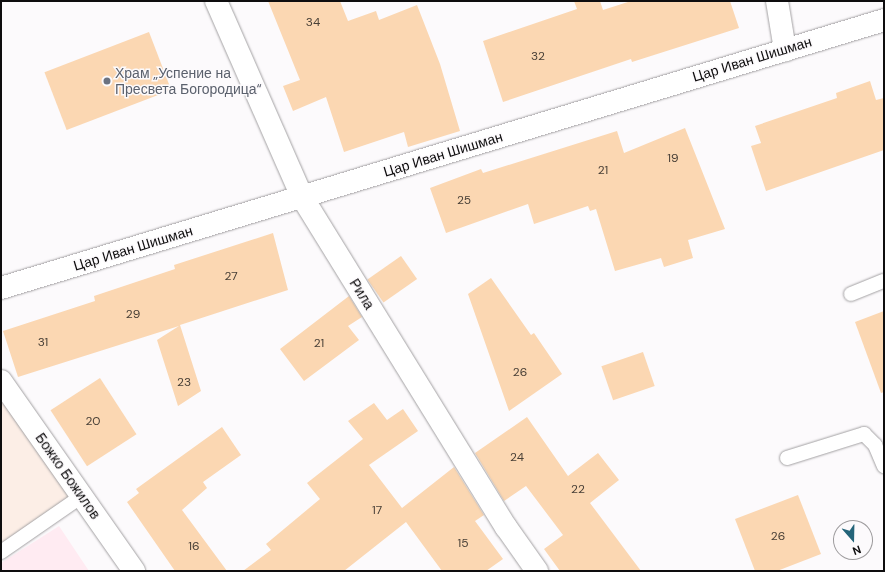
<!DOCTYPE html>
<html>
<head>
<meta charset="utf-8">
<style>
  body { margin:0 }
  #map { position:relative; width:885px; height:572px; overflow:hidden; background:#fcfafc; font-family:"DM Sans",sans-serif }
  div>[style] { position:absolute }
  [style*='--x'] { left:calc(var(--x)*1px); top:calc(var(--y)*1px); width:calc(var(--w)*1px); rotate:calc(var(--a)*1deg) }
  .industrial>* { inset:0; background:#fceee6 }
  .medical>* { inset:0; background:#ffebf2 }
  .building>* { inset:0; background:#fbd7b2; transform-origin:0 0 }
  .roads { filter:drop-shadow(0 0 1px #a3a1a3) drop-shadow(0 0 1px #a3a1a3) }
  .service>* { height:14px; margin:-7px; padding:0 7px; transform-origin:7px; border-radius:7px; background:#fff }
  .minor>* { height:22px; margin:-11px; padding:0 11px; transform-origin:11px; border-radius:11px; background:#fff }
  .dots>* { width:11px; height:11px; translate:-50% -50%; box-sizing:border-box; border:2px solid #fcfafc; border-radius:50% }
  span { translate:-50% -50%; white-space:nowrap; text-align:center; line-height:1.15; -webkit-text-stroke:3px #fcfafc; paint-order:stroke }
  .number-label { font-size:12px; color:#494037 }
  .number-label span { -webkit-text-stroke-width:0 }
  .street-label { font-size:14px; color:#0e0d0e }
  .worship-label { font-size:14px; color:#5b616d }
  .left { translate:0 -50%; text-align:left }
  .frame { position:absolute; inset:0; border:2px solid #0e0d0e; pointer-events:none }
  .north { position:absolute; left:833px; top:520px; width:40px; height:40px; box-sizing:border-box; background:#fcfafc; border:1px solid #9d9b9d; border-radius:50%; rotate:160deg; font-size:11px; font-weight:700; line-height:16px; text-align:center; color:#0e0d0e }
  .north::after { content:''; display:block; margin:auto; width:14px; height:18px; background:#246479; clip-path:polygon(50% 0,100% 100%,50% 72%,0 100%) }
</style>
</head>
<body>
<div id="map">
  <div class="industrial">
    <i style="clip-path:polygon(1px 381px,82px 496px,1px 549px)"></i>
  </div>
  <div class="medical">
    <i style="clip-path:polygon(59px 526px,89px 571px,1px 571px,1px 563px)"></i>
  </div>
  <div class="building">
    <i style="clip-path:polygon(268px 1px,340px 1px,348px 21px,376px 11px,379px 20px,417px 5px,440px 64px,460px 131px,408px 147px,404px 132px,344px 152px,326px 97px,293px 111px,283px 86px,300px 80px)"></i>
    <i style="clip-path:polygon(574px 1px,600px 1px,603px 10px,631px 1px,730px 1px,739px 28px,632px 62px,631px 59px,503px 102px,483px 41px,577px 9px)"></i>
    <i style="left:149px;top:32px;width:62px;height:112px;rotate:69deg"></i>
    <i style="clip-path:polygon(870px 81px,876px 100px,884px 98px,884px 150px,766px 191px,751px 146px,761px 143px,755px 126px,837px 98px,836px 93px)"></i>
    <i style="clip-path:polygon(685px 128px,725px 229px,688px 240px,693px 258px,664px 267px,661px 258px,615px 271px,596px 209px,590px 211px,588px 206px,534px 224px,528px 204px,446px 233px,430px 188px,481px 169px,483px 173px,617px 131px,624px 153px)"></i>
    <i style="clip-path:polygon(273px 233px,288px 290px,180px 325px,201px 391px,178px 406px,157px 340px,179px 326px,18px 377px,3px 331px,95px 301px,94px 296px,175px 269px,174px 265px)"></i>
    <i style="left:401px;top:256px;width:28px;height:41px;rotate:55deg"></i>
    <i style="clip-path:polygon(491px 278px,531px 335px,534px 333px,562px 374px,509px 411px,468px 294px)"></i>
    <i style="clip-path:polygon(349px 296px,362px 317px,348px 326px,359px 340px,304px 381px,280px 349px)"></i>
    <i style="clip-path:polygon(884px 311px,884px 392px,881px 393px,855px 322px)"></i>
    <i style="left:643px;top:352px;width:36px;height:44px;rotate:71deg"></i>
    <i style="left:100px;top:378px;width:67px;height:59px;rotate:57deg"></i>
    <i style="clip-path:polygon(374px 403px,387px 420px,403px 409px,418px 431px,369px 465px,402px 508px,454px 467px,484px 515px,475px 521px,503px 559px,486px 571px,442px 571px,406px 522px,344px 571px,243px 571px,271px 550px,266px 544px,320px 499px,307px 483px,363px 439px,348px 421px)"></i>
    <i style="clip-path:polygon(527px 417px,568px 476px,598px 453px,619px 480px,590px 503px,641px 571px,560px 571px,544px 549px,563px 535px,526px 486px,504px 501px,475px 453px)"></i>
    <i style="clip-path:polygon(222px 427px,241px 455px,203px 482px,207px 488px,182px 510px,227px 571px,175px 571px,127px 502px,139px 493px,136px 489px)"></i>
    <i style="clip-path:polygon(798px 495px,821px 554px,777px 571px,755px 571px,735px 519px)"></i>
  </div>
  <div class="roads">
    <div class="service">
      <i style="--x:851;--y:294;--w:35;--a:-22"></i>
      <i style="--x:787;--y:458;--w:81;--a:-17.3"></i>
      <i style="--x:864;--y:434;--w:16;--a:45"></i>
      <i style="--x:875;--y:445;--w:23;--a:67"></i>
      <i style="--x:1;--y:552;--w:98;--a:-34.7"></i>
    </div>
    <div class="minor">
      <i style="--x:216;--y:1;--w:214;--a:66.3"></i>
      <i style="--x:302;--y:197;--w:388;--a:58.3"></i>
      <i style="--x:506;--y:527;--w:54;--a:54.8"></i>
      <i style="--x:777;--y:1;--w:50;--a:80.7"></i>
      <i style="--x:1;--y:288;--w:923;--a:-16.88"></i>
      <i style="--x:1;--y:381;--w:232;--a:55"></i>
    </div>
  </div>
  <div class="dots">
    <i style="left:107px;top:81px;background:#6b7280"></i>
  </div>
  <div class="number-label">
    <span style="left:313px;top:23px">34</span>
    <span style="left:538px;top:57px">32</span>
    <span style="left:673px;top:159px">19</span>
    <span style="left:603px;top:171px">21</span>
    <span style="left:464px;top:201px">25</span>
    <span style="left:231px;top:277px">27</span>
    <span style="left:133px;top:315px">29</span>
    <span style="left:43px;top:343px">31</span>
    <span style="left:319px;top:344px">21</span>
    <span style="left:520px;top:373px">26</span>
    <span style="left:184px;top:383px">23</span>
    <span style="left:93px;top:422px">20</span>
    <span style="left:517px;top:458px">24</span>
    <span style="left:578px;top:490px">22</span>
    <span style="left:377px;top:511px">17</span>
    <span style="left:778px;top:537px">26</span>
    <span style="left:463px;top:544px">15</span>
    <span style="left:194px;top:547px">16</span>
  </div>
  <div class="street-label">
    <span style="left:752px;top:59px;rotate:-17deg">Цар Иван Шишман</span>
    <span style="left:443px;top:154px;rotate:-17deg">Цар Иван Шишман</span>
    <span style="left:133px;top:248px;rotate:-17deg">Цар Иван Шишман</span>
    <span style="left:362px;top:294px;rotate:58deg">Рила</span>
    <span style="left:68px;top:476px;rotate:55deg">Божко Божилов</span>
  </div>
  <div class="worship-label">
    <span class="left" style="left:115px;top:81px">Храм „Успение на<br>Пресвета Богородица“</span>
  </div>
  <div class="frame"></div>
  <div class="north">N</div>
</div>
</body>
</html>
